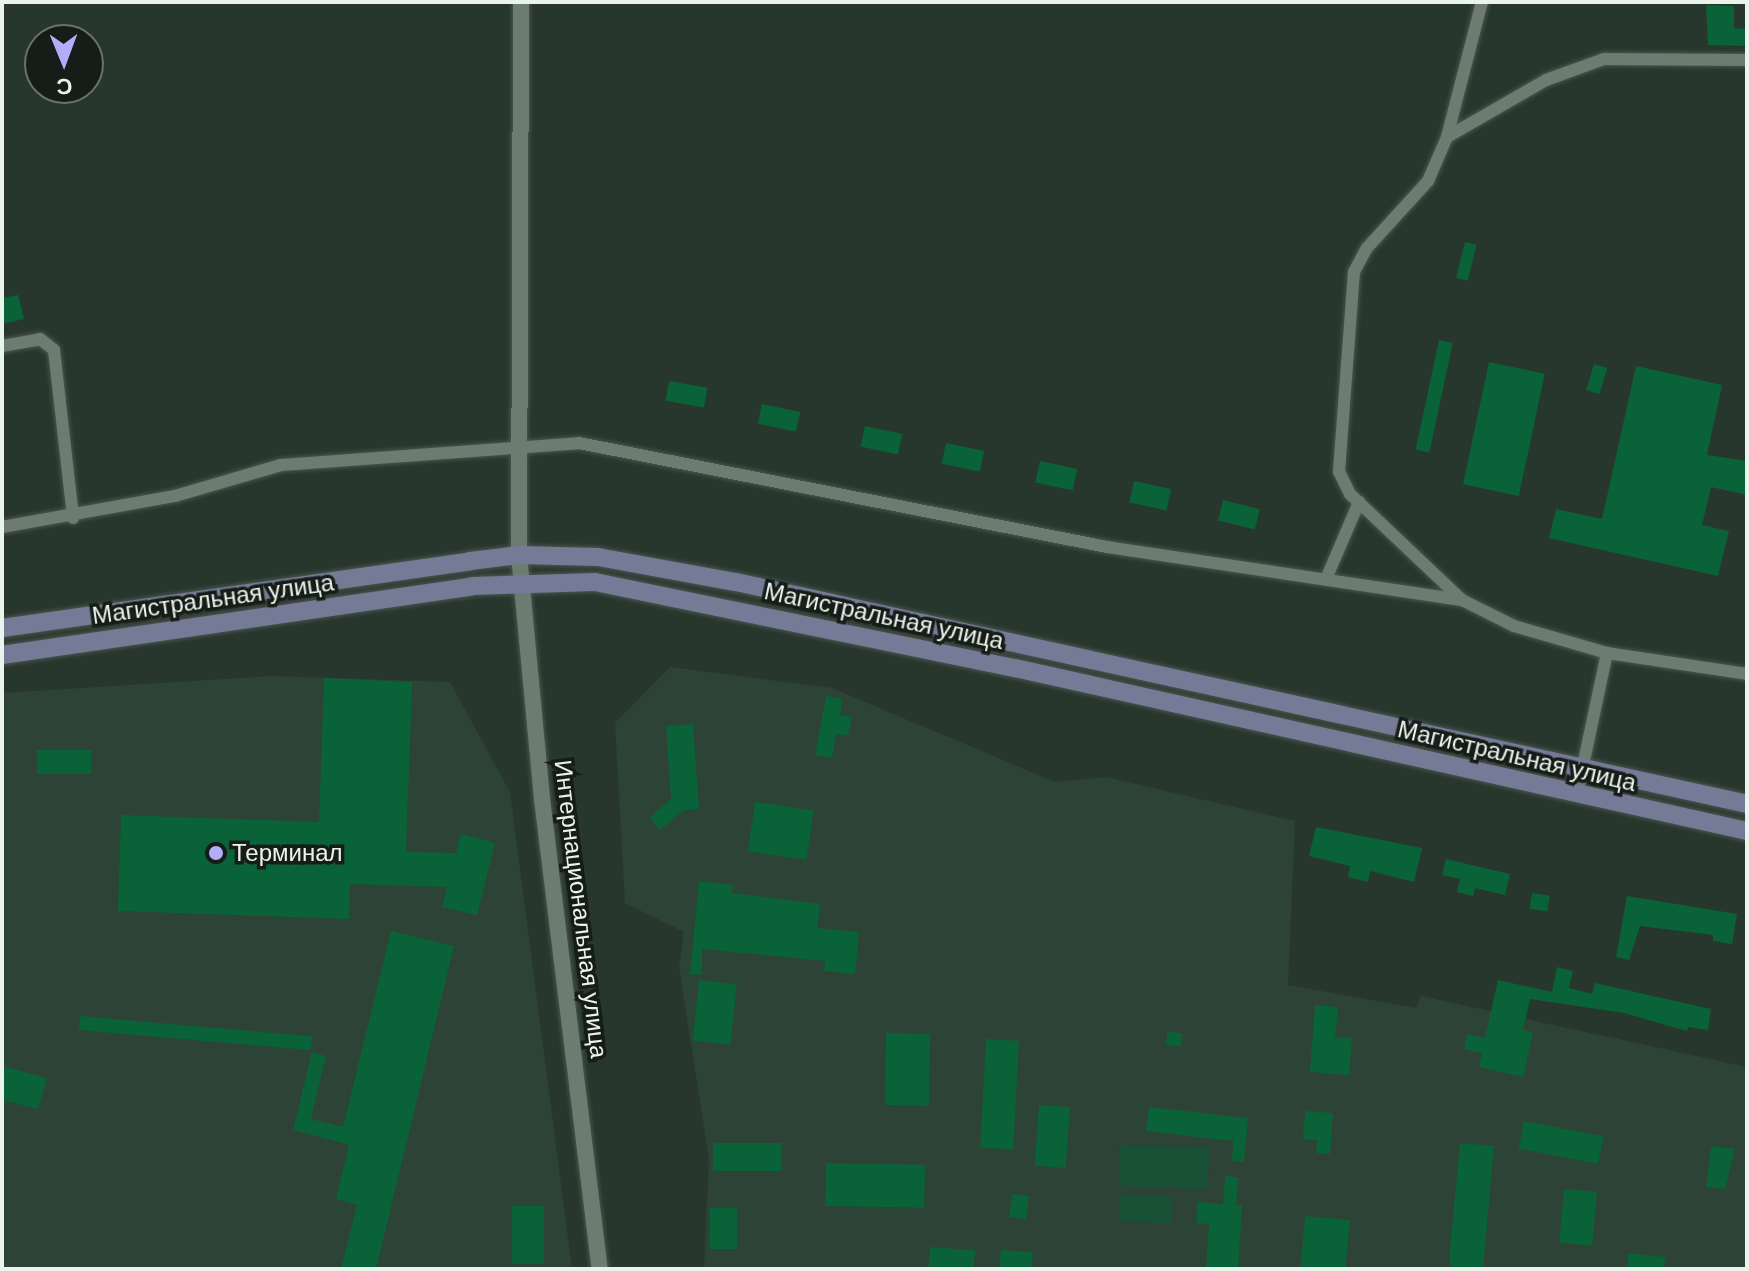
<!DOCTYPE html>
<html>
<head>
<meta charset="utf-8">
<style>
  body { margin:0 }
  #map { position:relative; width:1749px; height:1271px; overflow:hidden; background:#28372d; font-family:"DM Sans",sans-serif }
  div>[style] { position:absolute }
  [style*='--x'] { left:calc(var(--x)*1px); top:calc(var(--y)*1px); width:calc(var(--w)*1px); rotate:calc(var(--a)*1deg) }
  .built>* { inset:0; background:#2d4335 }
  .green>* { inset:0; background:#185133; transform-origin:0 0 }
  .building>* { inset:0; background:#0a6239; transform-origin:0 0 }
  .roads { filter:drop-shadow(0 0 2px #49554e) drop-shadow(0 0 2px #49554e) }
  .minor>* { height:12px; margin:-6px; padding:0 6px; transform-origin:6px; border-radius:6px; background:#6c7c71 }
  .tertiary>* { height:16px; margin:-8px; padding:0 8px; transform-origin:8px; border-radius:8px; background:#6c7c71 }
  .secondary>* { height:18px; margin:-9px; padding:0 9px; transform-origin:9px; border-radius:9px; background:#757b97 }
  .dots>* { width:22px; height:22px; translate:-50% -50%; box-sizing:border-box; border:4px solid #161c18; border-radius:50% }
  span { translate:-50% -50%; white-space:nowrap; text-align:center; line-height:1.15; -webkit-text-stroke:7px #161c18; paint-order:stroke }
  .street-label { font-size:24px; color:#eaf3ec }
  .poi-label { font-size:24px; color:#eaf3ec }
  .left { translate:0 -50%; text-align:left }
  .frame { position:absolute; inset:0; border:4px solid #eaf3ec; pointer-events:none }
  .north { position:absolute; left:24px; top:24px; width:80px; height:80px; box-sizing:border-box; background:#161c18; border:2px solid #6b726d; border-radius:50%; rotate:179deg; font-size:22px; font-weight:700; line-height:32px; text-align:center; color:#eaf3ec }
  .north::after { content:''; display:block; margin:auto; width:28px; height:36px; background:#b3adf9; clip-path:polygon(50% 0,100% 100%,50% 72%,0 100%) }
</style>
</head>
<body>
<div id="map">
  <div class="built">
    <i style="clip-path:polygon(670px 667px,832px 688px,1055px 782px,1106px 777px,1295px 821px,1288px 985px,1416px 1008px,1421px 996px,1747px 1067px,1747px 1269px,704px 1269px,709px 1159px,679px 967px,684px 932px,625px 903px,615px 723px)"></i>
    <i style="clip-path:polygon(272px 676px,450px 682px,510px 792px,572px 1269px,2px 1269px,2px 693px)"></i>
  </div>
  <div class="green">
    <i style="left:1120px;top:1145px;width:89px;height:41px;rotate:2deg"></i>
    <i style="left:1120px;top:1194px;width:52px;height:27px;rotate:3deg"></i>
  </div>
  <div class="building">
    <i style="clip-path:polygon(1706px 5px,1734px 6px,1734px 28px,1747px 29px,1747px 46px,1708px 45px)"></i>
    <i style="left:1465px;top:242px;width:12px;height:37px;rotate:14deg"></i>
    <i style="clip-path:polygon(18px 295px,24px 319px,2px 324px,2px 298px)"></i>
    <i style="left:1439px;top:340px;width:14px;height:112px;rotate:12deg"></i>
    <i style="left:1489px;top:362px;width:57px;height:125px;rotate:12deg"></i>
    <i style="left:1594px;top:364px;width:14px;height:27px;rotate:17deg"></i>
    <i style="clip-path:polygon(1636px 366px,1722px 385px,1707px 455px,1747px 461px,1747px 495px,1711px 487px,1702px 525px,1729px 531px,1718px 576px,1549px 538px,1556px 509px,1602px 519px)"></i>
    <i style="left:669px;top:381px;width:39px;height:20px;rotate:10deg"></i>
    <i style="left:762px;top:404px;width:39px;height:20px;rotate:12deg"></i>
    <i style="left:865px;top:426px;width:38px;height:21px;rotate:12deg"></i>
    <i style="left:946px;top:443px;width:39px;height:21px;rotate:12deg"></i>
    <i style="left:1040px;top:461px;width:38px;height:22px;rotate:12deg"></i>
    <i style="left:1134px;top:481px;width:38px;height:22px;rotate:12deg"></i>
    <i style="left:1223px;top:500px;width:38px;height:21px;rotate:14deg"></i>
    <i style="clip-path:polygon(324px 678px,412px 682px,406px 852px,456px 853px,461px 834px,495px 843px,477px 915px,442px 907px,447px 887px,350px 884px,349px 919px,118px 911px,121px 815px,319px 822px)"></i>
    <i style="clip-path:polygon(826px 696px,842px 699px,840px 715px,852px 717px,848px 736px,836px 734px,832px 758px,815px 755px)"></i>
    <i style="clip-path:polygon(693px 724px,699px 809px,684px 810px,660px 830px,650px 817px,671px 799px,666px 726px)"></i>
    <i style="left:37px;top:750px;width:54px;height:24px"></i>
    <i style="left:755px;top:802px;width:59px;height:50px;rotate:8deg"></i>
    <i style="clip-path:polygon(1316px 827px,1422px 848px,1414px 882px,1370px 871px,1368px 882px,1348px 877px,1350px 866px,1309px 856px)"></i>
    <i style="clip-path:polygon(1446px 859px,1510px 874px,1505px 895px,1475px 888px,1473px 896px,1457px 892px,1460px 879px,1442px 875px)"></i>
    <i style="clip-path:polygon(699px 881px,733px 885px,732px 893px,820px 904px,817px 928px,859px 932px,855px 974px,824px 971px,825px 961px,702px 949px,702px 974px,690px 975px)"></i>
    <i style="left:1532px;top:893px;width:18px;height:16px;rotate:9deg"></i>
    <i style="clip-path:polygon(1627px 896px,1737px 914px,1732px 944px,1713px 941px,1713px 935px,1640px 926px,1629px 960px,1616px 957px)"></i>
    <i style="clip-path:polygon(391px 931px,454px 946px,376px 1269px,341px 1269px,357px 1205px,336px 1199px,349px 1145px,293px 1130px,312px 1052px,326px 1056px,311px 1119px,343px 1127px)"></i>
    <i style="clip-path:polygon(1557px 967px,1573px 971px,1569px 988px,1592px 994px,1595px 983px,1711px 1009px,1708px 1030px,1688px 1027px,1687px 1031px,1624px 1013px,1530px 999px,1523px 1030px,1533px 1032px,1523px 1077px,1479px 1067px,1482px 1053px,1464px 1049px,1467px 1034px,1485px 1038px,1498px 980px,1552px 992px)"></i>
    <i style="left:699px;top:980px;width:38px;height:61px;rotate:6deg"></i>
    <i style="clip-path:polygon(1315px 1005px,1338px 1007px,1335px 1037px,1352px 1038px,1349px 1075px,1310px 1072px)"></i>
    <i style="left:80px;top:1016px;width:233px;height:14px;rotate:5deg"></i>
    <i style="left:1167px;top:1032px;width:15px;height:13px;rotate:4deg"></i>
    <i style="left:886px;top:1033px;width:44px;height:72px;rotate:1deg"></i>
    <i style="left:986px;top:1039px;width:33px;height:109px;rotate:3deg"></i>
    <i style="clip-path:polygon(2px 1066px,47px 1078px,38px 1109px,2px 1100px)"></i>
    <i style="left:1039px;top:1105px;width:31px;height:61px;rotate:4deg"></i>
    <i style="clip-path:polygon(1149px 1107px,1248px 1118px,1244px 1162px,1232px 1161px,1233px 1141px,1146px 1131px)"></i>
    <i style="clip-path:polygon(1305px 1111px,1333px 1113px,1330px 1154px,1316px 1153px,1317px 1140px,1303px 1139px)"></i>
    <i style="left:1524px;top:1121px;width:81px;height:28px;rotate:11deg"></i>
    <i style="left:713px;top:1143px;width:68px;height:28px"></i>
    <i style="clip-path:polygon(1460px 1143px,1494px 1146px,1483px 1269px,1453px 1269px,1449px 1260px)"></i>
    <i style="clip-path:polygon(1711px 1146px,1735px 1149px,1725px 1189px,1706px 1187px)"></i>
    <i style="left:826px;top:1163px;width:99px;height:43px;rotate:1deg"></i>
    <i style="clip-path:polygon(1225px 1176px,1238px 1177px,1236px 1205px,1242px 1205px,1238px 1269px,1206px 1269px,1209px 1224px,1196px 1223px,1198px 1202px,1223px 1204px)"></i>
    <i style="left:1564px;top:1189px;width:33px;height:54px;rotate:5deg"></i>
    <i style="left:1012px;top:1194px;width:17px;height:23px;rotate:7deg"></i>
    <i style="left:512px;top:1206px;width:32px;height:58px"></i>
    <i style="left:710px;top:1208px;width:27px;height:41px"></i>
    <i style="left:1305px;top:1216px;width:45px;height:53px;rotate:5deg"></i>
    <i style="left:930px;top:1247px;width:45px;height:22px;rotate:4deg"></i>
    <i style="clip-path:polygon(1001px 1250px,1033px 1252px,1031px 1269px,999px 1269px)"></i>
    <i style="clip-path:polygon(1628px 1253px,1665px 1257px,1664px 1269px,1627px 1269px)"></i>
  </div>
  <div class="roads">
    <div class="minor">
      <i style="--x:1447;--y:137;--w:114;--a:-29.9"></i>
      <i style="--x:1546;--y:80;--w:62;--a:-19.9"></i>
      <i style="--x:1604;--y:59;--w:143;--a:0.4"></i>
      <i style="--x:2;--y:346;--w:39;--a:-10"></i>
      <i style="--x:40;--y:339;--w:18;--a:38"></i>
      <i style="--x:54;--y:350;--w:169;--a:83.5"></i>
      <i style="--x:2;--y:527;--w:176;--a:-10.2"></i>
      <i style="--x:175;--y:496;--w:110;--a:-16.3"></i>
      <i style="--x:281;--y:465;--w:299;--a:-4.2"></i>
      <i style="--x:579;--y:443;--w:538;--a:11.14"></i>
      <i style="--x:1107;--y:547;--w:359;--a:8.5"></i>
      <i style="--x:1462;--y:600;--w:58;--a:26.6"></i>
      <i style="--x:1514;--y:626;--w:97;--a:16.2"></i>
      <i style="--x:1607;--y:653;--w:142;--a:8.5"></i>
      <i style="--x:1326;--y:579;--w:84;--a:-66.8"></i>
      <i style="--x:1462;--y:600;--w:154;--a:-136.6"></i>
      <i style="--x:1350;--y:494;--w:25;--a:-116"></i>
      <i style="--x:1339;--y:471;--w:200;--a:-85.7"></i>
      <i style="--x:1354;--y:272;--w:27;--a:-62"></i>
      <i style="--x:1367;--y:248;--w:91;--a:-47.7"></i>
      <i style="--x:1428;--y:181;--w:48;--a:-66.6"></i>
      <i style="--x:1447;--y:137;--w:139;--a:-75.5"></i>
      <i style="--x:1577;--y:794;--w:144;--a:-78"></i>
    </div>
    <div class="tertiary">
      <i style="--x:521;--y:2;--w:553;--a:90.21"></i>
      <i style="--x:519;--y:555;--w:245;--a:84.6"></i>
      <i style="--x:542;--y:799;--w:474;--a:83"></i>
    </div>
    <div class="secondary">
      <i style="--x:2;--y:628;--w:473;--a:-8.1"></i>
      <i style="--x:470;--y:561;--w:49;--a:-7"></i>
      <i style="--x:519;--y:555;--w:79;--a:1.5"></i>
      <i style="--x:598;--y:557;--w:140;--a:10.3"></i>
      <i style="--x:736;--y:582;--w:1035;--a:12.38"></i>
      <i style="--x:2;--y:655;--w:476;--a:-8.3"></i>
      <i style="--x:473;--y:586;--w:122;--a:-1.9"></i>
      <i style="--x:595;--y:582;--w:429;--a:11.6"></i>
      <i style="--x:1015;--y:668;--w:750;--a:12.55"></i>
    </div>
  </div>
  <div class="dots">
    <i style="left:216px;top:853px;background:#b3adf9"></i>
  </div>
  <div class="street-label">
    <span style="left:213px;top:599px;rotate:-8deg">Магистральная улица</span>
    <span style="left:884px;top:616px;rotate:12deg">Магистральная улица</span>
    <span style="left:1517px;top:756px;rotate:13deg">Магистральная улица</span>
    <span style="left:581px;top:909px;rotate:83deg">Интернациональная улица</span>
  </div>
  <div class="poi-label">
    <span class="left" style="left:232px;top:853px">Терминал</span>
  </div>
  <div class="frame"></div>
  <div class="north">С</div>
</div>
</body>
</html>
